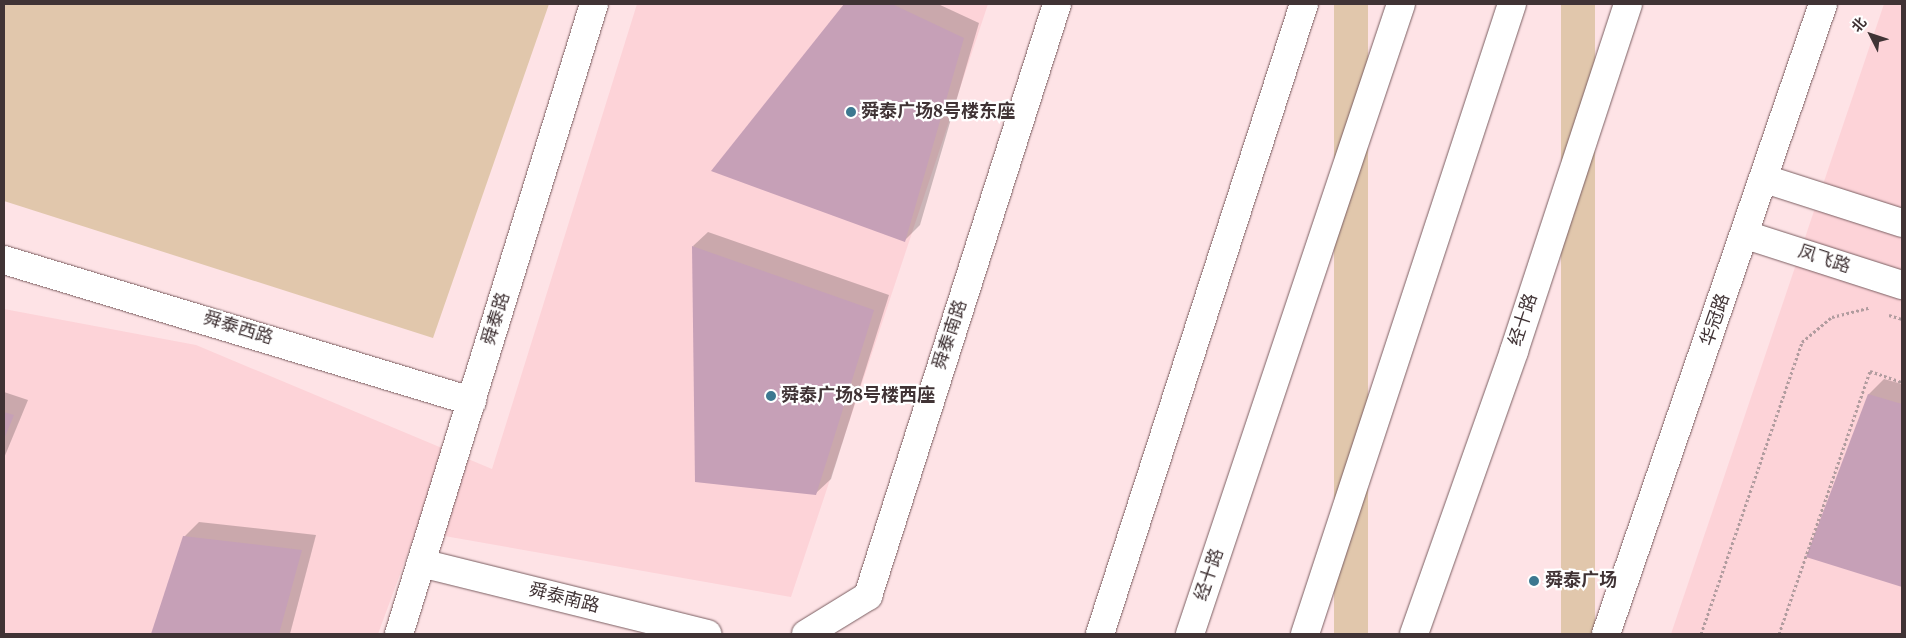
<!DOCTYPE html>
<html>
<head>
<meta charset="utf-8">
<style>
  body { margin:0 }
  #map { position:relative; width:1906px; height:638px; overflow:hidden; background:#fee3e6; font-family:Spectral,"Noto Sans SC",serif }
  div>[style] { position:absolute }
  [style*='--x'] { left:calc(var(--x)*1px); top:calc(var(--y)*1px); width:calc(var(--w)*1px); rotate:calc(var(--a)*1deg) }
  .built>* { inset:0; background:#fdd3d8 }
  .green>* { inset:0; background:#e1c7ac; transform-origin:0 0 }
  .shadow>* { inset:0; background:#0003 }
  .building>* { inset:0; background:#c6a0b7 }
  .path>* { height:3px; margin-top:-1.5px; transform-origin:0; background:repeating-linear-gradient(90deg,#b19c9f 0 2.5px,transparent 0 5px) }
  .roads { filter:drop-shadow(0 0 1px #7a5e61) drop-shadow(0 0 1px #7a5e61) }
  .minor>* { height:28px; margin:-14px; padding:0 14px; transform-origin:14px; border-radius:14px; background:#fff }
  .tertiary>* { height:28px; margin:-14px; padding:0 14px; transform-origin:14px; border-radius:14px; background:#fff }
  .secondary>* { height:28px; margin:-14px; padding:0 14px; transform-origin:14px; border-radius:14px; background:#fff }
  .trunk>* { height:28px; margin:-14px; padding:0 14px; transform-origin:14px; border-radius:14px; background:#fff }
  .dots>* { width:14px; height:14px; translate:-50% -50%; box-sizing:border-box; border:2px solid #fff; border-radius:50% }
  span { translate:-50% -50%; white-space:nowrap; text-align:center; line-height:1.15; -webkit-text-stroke:4.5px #fff; paint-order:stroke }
  .poi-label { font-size:18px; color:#403335; font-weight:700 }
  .left { translate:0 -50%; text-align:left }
  .street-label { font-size:18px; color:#403335 }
  .frame { position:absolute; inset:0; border:5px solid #403335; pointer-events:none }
  .north { position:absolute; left:1846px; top:10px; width:50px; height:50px; -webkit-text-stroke:4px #fff; paint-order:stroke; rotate:311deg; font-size:14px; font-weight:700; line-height:20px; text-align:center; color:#403335 }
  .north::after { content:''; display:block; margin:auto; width:18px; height:22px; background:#403335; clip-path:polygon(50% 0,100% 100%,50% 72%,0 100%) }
</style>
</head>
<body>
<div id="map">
  <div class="built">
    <i style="clip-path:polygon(637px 4px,988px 4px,791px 597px,416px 531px,378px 634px,4px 634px,4px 309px,196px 345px,492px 469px)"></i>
    <i style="clip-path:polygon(1884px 4px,1902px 4px,1902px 634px,1671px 634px)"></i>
  </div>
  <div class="green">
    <i style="clip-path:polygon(4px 4px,549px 4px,433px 338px,4px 201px)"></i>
    <i style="left:1334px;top:4px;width:34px;height:663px"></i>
    <i style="left:1561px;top:4px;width:34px;height:663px"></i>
  </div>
  <div class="shadow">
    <i style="clip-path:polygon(846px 4px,938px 4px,979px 23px,920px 225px,905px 240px,713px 171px)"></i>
    <i style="clip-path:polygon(708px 232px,889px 295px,831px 479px,815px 494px,693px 246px)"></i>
    <i style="clip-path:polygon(1884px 379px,1902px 384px,1902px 586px,1808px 556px,1869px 394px)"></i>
    <i style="clip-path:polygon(4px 392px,28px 400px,4px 458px)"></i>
    <i style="clip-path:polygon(199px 522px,316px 535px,290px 634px,152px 634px,184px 537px)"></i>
  </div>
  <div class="building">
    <i style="clip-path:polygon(844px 4px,892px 4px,964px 38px,905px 242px,711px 171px)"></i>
    <i style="clip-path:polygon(692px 246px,874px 310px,816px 495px,695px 482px)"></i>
    <i style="clip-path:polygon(1868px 394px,1902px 404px,1902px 587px,1806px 557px)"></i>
    <i style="clip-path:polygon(4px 412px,14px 415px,4px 439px)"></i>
    <i style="clip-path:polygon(183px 536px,302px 550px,279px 634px,151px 634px)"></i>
  </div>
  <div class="path">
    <i style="--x:1889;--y:315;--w:14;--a:17"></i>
    <i style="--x:1701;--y:634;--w:309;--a:-70.9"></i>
    <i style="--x:1802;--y:342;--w:39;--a:-40"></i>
    <i style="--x:1832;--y:317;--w:38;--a:-14"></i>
    <i style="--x:1779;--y:634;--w:278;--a:-70.9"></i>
    <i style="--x:1870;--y:371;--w:34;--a:19"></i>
  </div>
  <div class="roads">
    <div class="minor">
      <i style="--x:4;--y:260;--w:489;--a:16.8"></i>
      <i style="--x:421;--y:563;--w:295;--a:13.9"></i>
      <i style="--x:399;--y:634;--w:659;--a:-72.8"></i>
      <i style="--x:806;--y:634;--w:73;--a:-31.5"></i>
      <i style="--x:868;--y:596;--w:621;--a:-72.29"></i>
    </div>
    <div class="tertiary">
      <i style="--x:1765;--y:179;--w:144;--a:17.8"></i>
      <i style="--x:1746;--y:235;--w:164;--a:17.8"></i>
      <i style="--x:1606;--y:634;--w:666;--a:-70.99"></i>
    </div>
    <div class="secondary">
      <i style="--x:1100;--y:634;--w:662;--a:-72.06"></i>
      <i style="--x:1414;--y:634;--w:300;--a:-70.5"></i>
      <i style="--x:1514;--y:351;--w:365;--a:-71.8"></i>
    </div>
    <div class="trunk">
      <i style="--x:1190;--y:634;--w:664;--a:-71.48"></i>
      <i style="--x:1305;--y:634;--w:663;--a:-71.81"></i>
    </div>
  </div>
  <div class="dots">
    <i style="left:851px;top:112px;background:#3c7890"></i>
    <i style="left:771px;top:396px;background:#3c7890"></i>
    <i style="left:1534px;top:581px;background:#3c7890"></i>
  </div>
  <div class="poi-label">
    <span class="left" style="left:861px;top:112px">舜泰广场8号楼东座</span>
    <span class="left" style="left:781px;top:396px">舜泰广场8号楼西座</span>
    <span class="left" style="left:1545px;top:581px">舜泰广场</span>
  </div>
  <div class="street-label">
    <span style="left:1824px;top:260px;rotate:18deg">凤飞路</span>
    <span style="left:497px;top:319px;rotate:-73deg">舜泰路</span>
    <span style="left:1524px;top:320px;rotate:-72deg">经十路</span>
    <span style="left:1716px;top:320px;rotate:-71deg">华冠路</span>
    <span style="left:238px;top:329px;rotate:17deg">舜泰西路</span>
    <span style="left:951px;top:335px;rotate:-72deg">舜泰南路</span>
    <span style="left:1210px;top:575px;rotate:-71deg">经十路</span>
    <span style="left:564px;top:599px;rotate:14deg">舜泰南路</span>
  </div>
  <div class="frame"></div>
  <div class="north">北</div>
</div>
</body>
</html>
